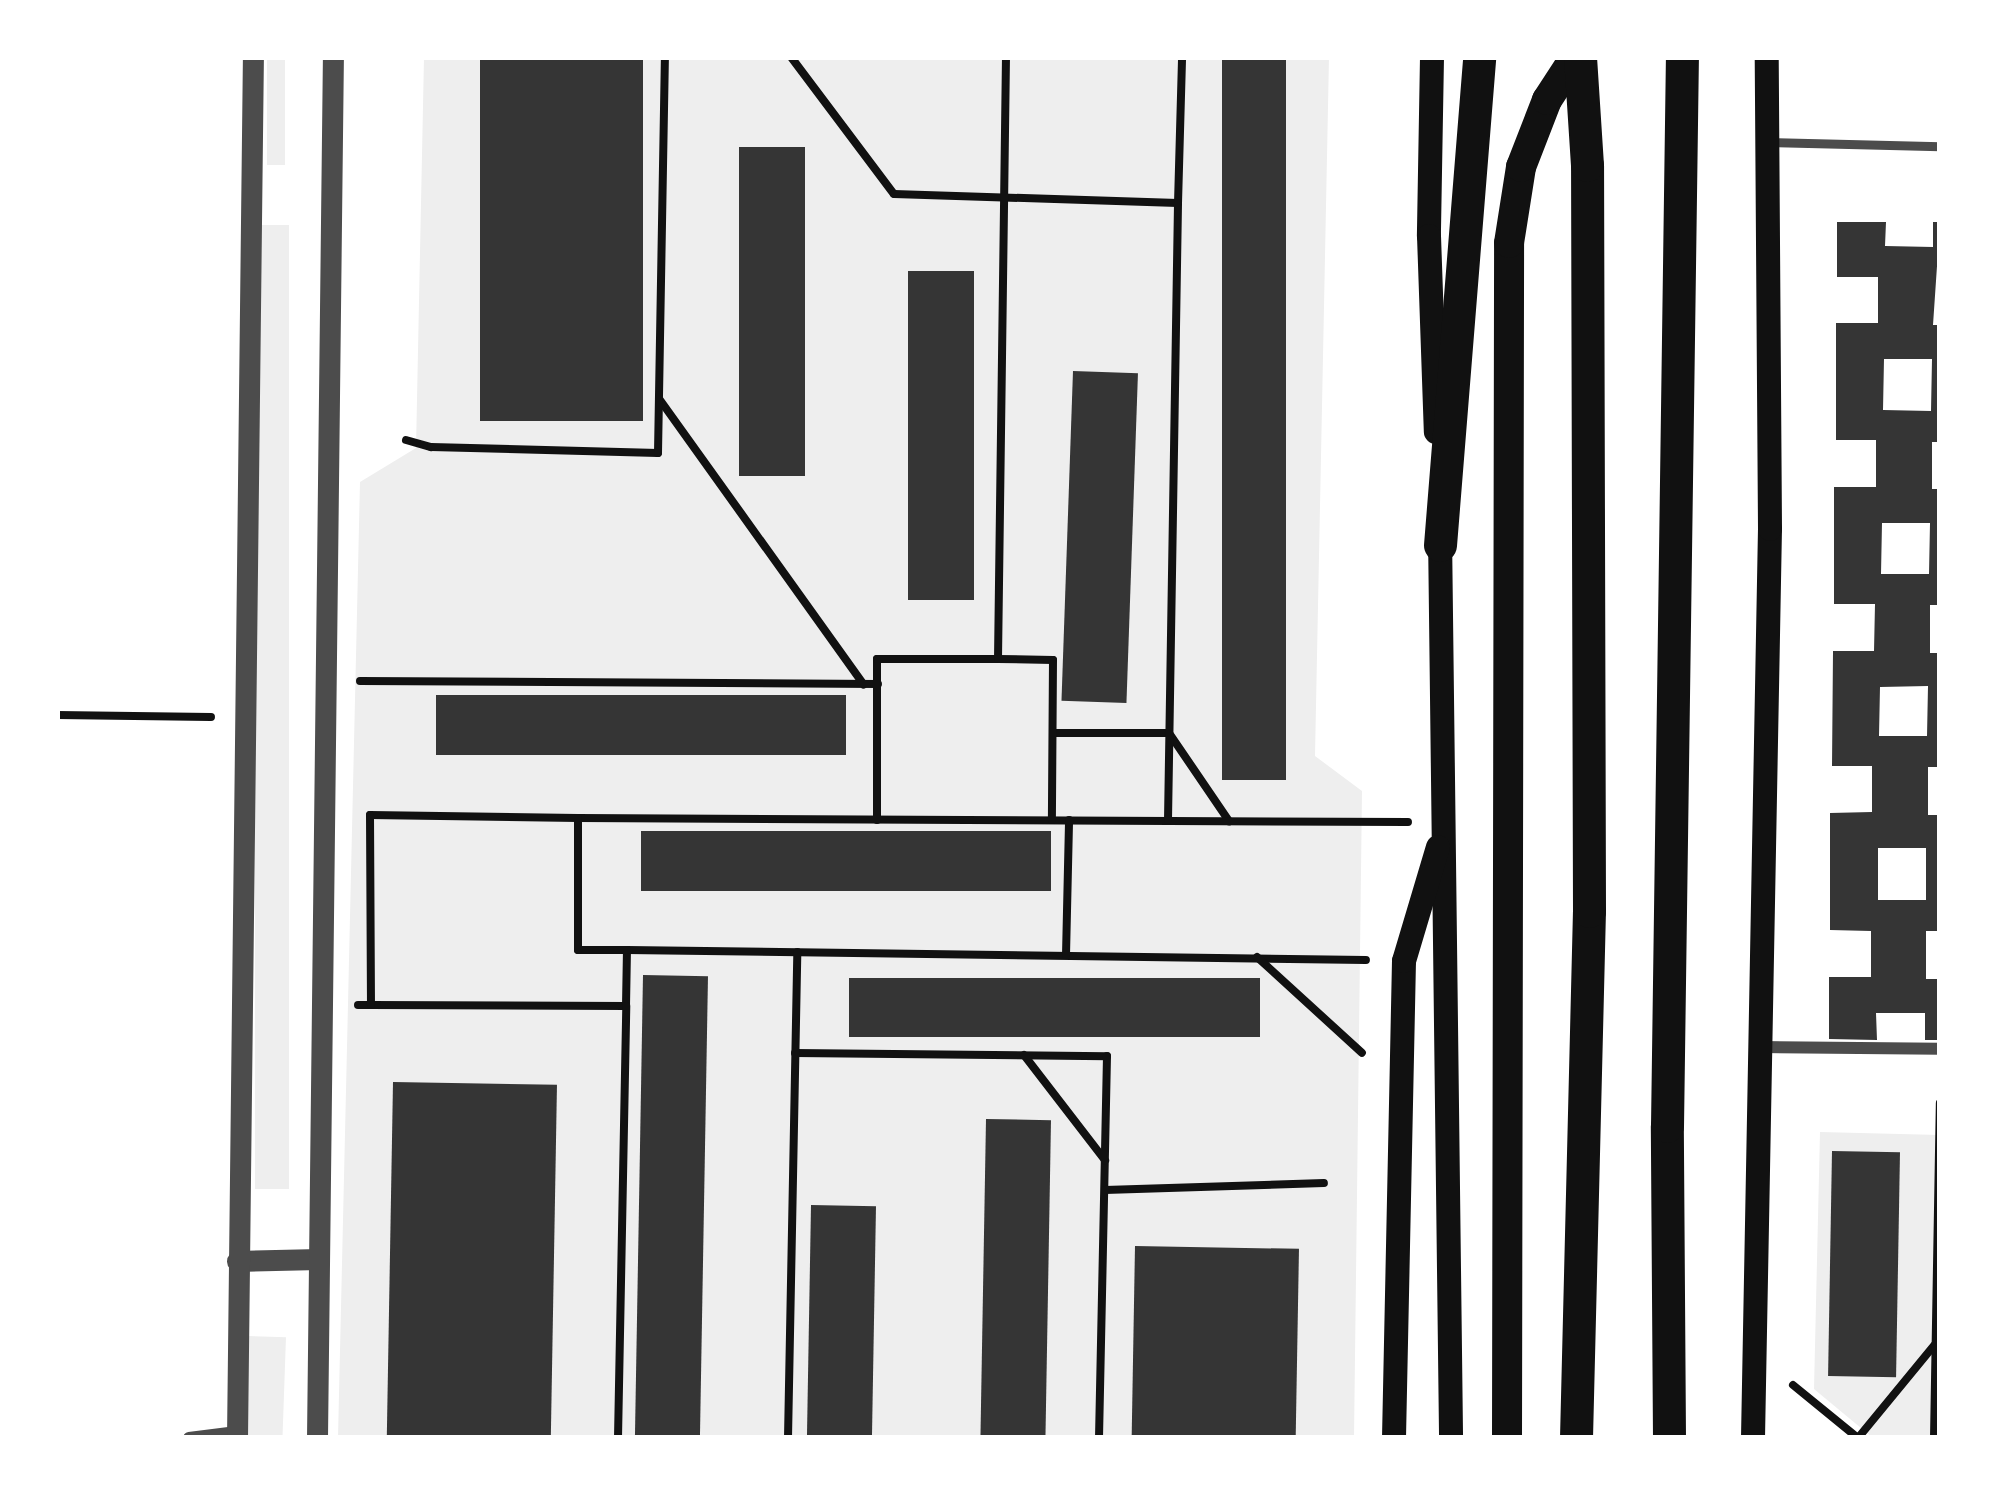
<!DOCTYPE html>
<html>
<head>
<meta charset="utf-8">
<style>
  body { margin:0 }
  #map { position:relative; width:1997px; height:1495px; overflow:hidden; background:#fff; font-family:"Public Sans",sans-serif }
  div>[style] { position:absolute }
  [style*='--x'] { left:calc(var(--x)*1px); top:calc(var(--y)*1px); width:calc(var(--w)*1px); rotate:calc(var(--a)*1deg) }
  .green>* { inset:0; background:#eee; transform-origin:0 0 }
  .building>* { inset:0; background:#353535; transform-origin:0 0 }
  .path>* { height:8px; margin:-4px; padding:0 4px; transform-origin:4px; border-radius:4px; background:#111 }
  .service>* { height:9px; margin:-4.5px; padding:0 4.5px; transform-origin:4.5px; border-radius:4.5px; background:#4c4c4c }
  .minor>* { height:12px; margin:-6px; padding:0 6px; transform-origin:6px; border-radius:6px; background:#4c4c4c }
  .tertiary>* { height:21px; margin:-10.5px; padding:0 10.5px; transform-origin:10.5px; border-radius:10.5px; background:#4c4c4c }
  .secondary>* { height:24px; margin:-12px; padding:0 12px; transform-origin:12px; border-radius:12px; background:#111 }
  .primary>* { height:30px; margin:-15px; padding:0 15px; transform-origin:15px; border-radius:15px; background:#111 }
  .trunk>* { height:33px; margin:-16.5px; padding:0 16.5px; transform-origin:16.5px; border-radius:16.5px; background:#111 }
  span { translate:-50% -50%; white-space:nowrap; text-align:center; line-height:1.15; -webkit-text-stroke:12px #fff; paint-order:stroke }
  .frame { position:absolute; inset:0; border:60px solid #fff; pointer-events:none }
</style>
</head>
<body>
<div id="map">
  <div class="green">
    <i style="left:267px;top:57px;width:18px;height:108px"></i>
    <i style="clip-path:polygon(424px 57px,1329px 57px,1315px 756px,1362px 791px,1354px 1438px,338px 1438px,360px 482px,416px 448px)"></i>
    <i style="left:289px;top:225px;width:964px;height:34px;rotate:90deg"></i>
    <i style="clip-path:polygon(1820px 1132px,1940px 1135px,1940px 1438px,1873px 1438px,1814px 1389px)"></i>
    <i style="left:248px;top:1336px;width:38px;height:102px;rotate:2deg"></i>
  </div>
  <div class="building">
    <i style="left:480px;top:57px;width:163px;height:364px"></i>
    <i style="left:1222px;top:57px;width:64px;height:723px"></i>
    <i style="left:739px;top:147px;width:66px;height:329px"></i>
    <i style="clip-path:polygon(evenodd,1837px 222px,1886px 222px,1885px 246px,1933px 247px,1933px 222px,1940px 222px,1933px 325px,1940px 325px,1940px 442px,1932px 442px,1932px 489px,1940px 489px,1940px 605px,1930px 605px,1930px 653px,1940px 653px,1940px 767px,1928px 767px,1928px 815px,1940px 815px,1940px 931px,1926px 931px,1926px 979px,1940px 979px,1940px 1040px,1925px 1040px,1925px 1013px,1876px 1013px,1877px 1040px,1829px 1039px,1829px 977px,1871px 977px,1871px 931px,1830px 930px,1830px 813px,1872px 812px,1872px 766px,1832px 766px,1833px 651px,1874px 651px,1875px 604px,1834px 604px,1834px 487px,1876px 487px,1876px 440px,1836px 440px,1836px 323px,1878px 323px,1878px 277px,1837px 277px,1837px 222px,1884px 359px,1932px 359px,1931px 411px,1883px 410px,1884px 359px,1837px 222px,1882px 523px,1930px 523px,1929px 574px,1881px 574px,1882px 523px,1837px 222px,1928px 686px,1927px 736px,1879px 736px,1880px 687px,1928px 686px,1837px 222px,1878px 848px,1926px 848px,1926px 900px,1878px 900px,1878px 848px)"></i>
    <i style="left:908px;top:271px;width:66px;height:329px"></i>
    <i style="left:1073px;top:371px;width:65px;height:330px;rotate:2deg"></i>
    <i style="left:436px;top:695px;width:410px;height:60px"></i>
    <i style="left:641px;top:831px;width:410px;height:60px"></i>
    <i style="left:643px;top:975px;width:65px;height:463px;rotate:1deg"></i>
    <i style="left:849px;top:978px;width:411px;height:59px"></i>
    <i style="left:393px;top:1082px;width:164px;height:356px;rotate:1deg"></i>
    <i style="left:986px;top:1119px;width:65px;height:319px;rotate:1deg"></i>
    <i style="left:1832px;top:1151px;width:68px;height:225px;rotate:1deg"></i>
    <i style="left:811px;top:1205px;width:65px;height:233px;rotate:1deg"></i>
    <i style="left:1135px;top:1246px;width:164px;height:192px;rotate:1deg"></i>
  </div>
  <div class="path">
    <i style="--x:791;--y:57;--w:171;--a:53.1"></i>
    <i style="--x:894;--y:194;--w:284;--a:1.8"></i>
    <i style="--x:1178;--y:203;--w:146;--a:-88.4"></i>
    <i style="--x:660;--y:400;--w:350;--a:54.4"></i>
    <i style="--x:406;--y:440;--w:26;--a:16"></i>
    <i style="--x:431;--y:447;--w:227;--a:1.5"></i>
    <i style="--x:658;--y:453;--w:396;--a:-89"></i>
    <i style="--x:998;--y:659;--w:602;--a:-89.24"></i>
    <i style="--x:360;--y:681;--w:518;--a:0.33"></i>
    <i style="--x:57;--y:715;--w:154;--a:0.7"></i>
    <i style="--x:1053;--y:733;--w:116;--a:0"></i>
    <i style="--x:1169;--y:733;--w:107;--a:55.7"></i>
    <i style="--x:578;--y:818;--w:830;--a:0.28"></i>
    <i style="--x:877;--y:820;--w:161;--a:-90"></i>
    <i style="--x:877;--y:659;--w:121;--a:0"></i>
    <i style="--x:998;--y:659;--w:55;--a:1"></i>
    <i style="--x:1053;--y:660;--w:160;--a:90.4"></i>
    <i style="--x:1168;--y:820;--w:617;--a:-89.07"></i>
    <i style="--x:627;--y:950;--w:739;--a:0.78"></i>
    <i style="--x:1066;--y:955;--w:135;--a:-88.7"></i>
    <i style="--x:1257;--y:957;--w:142;--a:42.4"></i>
    <i style="--x:358;--y:1005;--w:13;--a:0"></i>
    <i style="--x:371;--y:1005;--w:255;--a:0.2"></i>
    <i style="--x:626;--y:1006;--w:56;--a:-89"></i>
    <i style="--x:627;--y:950;--w:49;--a:180"></i>
    <i style="--x:578;--y:950;--w:132;--a:-90"></i>
    <i style="--x:578;--y:818;--w:208;--a:-179.2"></i>
    <i style="--x:370;--y:815;--w:190;--a:89.7"></i>
    <i style="--x:795;--y:1053;--w:312;--a:0.6"></i>
    <i style="--x:1107;--y:1056;--w:382;--a:91.2"></i>
    <i style="--x:1024;--y:1055;--w:133;--a:52.4"></i>
    <i style="--x:1105;--y:1190;--w:219;--a:-1.8"></i>
    <i style="--x:1793;--y:1385;--w:84;--a:39.2"></i>
    <i style="--x:618;--y:1438;--w:432;--a:-88.9"></i>
    <i style="--x:788;--y:1438;--w:486;--a:-88.9"></i>
    <i style="--x:1858;--y:1438;--w:123;--a:-50.6"></i>
    <i style="--x:1934;--y:1438;--w:335;--a:-89"></i>
  </div>
  <div class="service">
    <i style="--x:1771;--y:142;--w:169;--a:1.4"></i>
  </div>
  <div class="minor">
    <i style="--x:1761;--y:1047;--w:179;--a:0.6"></i>
    <i style="--x:189;--y:1438;--w:48;--a:-7.1"></i>
  </div>
  <div class="tertiary">
    <i style="--x:237;--y:1261;--w:82;--a:-1.4"></i>
    <i style="--x:237;--y:1438;--w:1381;--a:-89.34"></i>
    <i style="--x:317;--y:1438;--w:1381;--a:-89.34"></i>
  </div>
  <div class="secondary">
    <i style="--x:1432;--y:57;--w:179;--a:91"></i>
    <i style="--x:1429;--y:236;--w:196;--a:88"></i>
    <i style="--x:1440;--y:533;--w:905;--a:89.3"></i>
    <i style="--x:1394;--y:1438;--w:477;--a:-88.8"></i>
    <i style="--x:1404;--y:961;--w:119;--a:-73.4"></i>
    <i style="--x:1753;--y:1438;--w:909;--a:-88.93"></i>
    <i style="--x:1770;--y:529;--w:472;--a:-90.4"></i>
  </div>
  <div class="primary">
    <i style="--x:1507;--y:1438;--w:1195;--a:-89.9"></i>
    <i style="--x:1509;--y:243;--w:77;--a:-81"></i>
    <i style="--x:1521;--y:167;--w:72;--a:-68.8"></i>
    <i style="--x:1547;--y:100;--w:51;--a:-56.9"></i>
  </div>
  <div class="trunk">
    <i style="--x:1440;--y:545;--w:490;--a:-85.4"></i>
    <i style="--x:1576;--y:1438;--w:527;--a:-88.59"></i>
    <i style="--x:1589;--y:911;--w:746;--a:-90.15"></i>
    <i style="--x:1587;--y:165;--w:108;--a:-93.7"></i>
    <i style="--x:1669;--y:1438;--w:312;--a:-90.4"></i>
    <i style="--x:1667;--y:1126;--w:1069;--a:-89.2"></i>
  </div>
  <div class="frame"></div>
</div>
</body>
</html>
